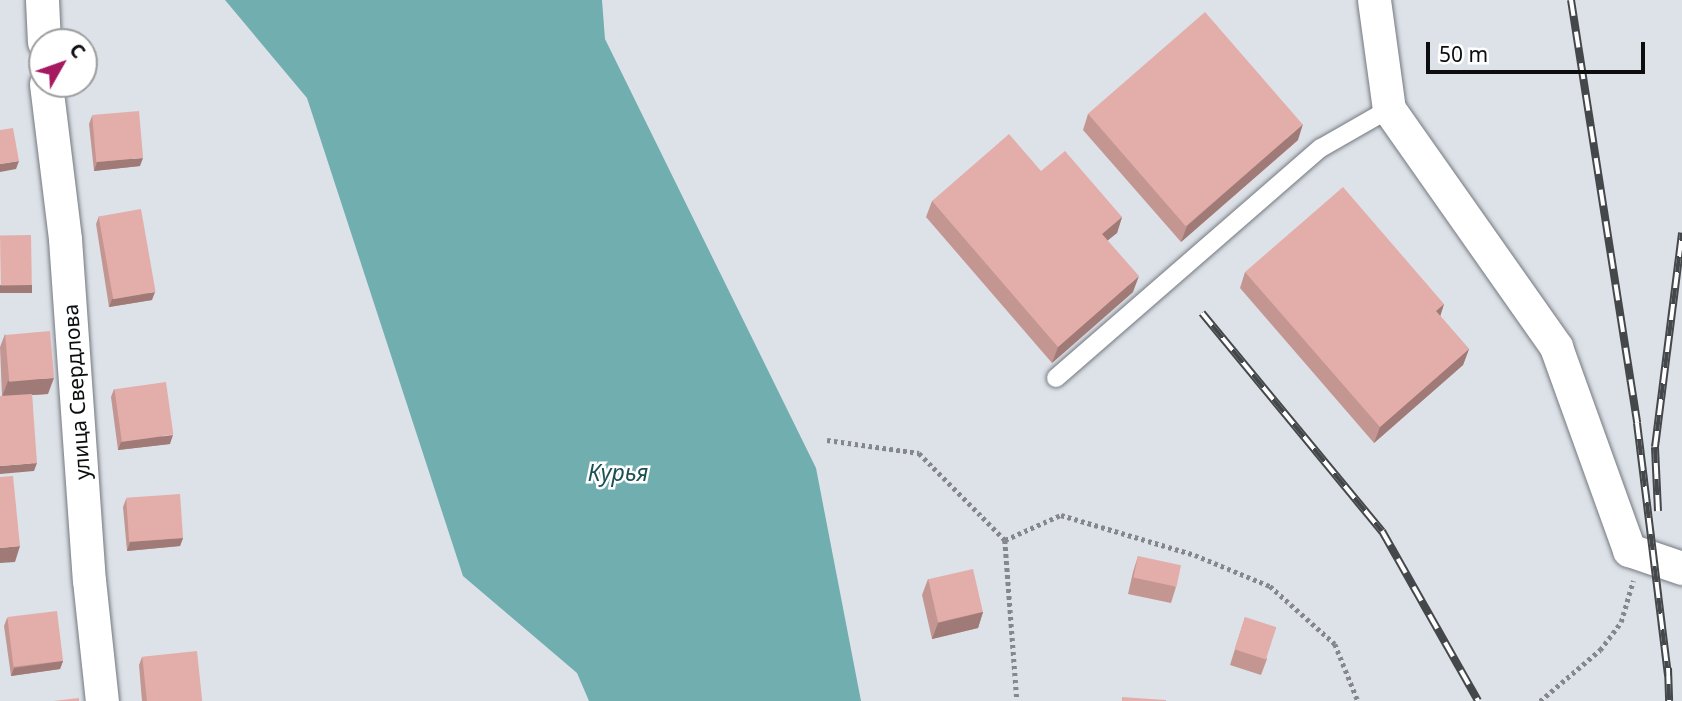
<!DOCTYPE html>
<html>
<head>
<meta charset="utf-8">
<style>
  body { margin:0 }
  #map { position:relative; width:1682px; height:701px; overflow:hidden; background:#dde2e9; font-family:"Noto Sans",sans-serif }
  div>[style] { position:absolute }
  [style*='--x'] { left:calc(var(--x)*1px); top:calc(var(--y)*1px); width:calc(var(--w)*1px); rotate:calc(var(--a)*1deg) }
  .water>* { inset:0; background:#71aeaf }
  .path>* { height:4.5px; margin-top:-2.25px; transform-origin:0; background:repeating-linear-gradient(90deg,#84878c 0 3.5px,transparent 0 7px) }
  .roads { filter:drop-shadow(0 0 2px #74787f) drop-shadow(0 0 2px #74787f) }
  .service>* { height:18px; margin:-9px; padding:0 9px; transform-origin:9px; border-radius:9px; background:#fff }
  .minor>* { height:33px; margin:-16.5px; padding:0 16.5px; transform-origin:16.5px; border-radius:16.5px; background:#fff }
  .rail>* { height:8px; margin-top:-4px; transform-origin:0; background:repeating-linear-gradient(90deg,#fff 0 16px,#45484b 0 32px); box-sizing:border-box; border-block:2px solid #45484b }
  .wall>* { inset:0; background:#c39692 }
  .shaded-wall>* { inset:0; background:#9f7a77; transform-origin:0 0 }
  .building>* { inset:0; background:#e3aeaa; transform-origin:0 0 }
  span { translate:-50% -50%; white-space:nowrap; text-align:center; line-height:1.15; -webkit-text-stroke:5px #fff; paint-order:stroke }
  .street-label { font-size:21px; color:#0b0d0f }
  .water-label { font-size:23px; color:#1b5153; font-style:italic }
  .north { position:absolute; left:28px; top:28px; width:70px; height:70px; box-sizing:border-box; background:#fff; border:2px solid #9d9e9f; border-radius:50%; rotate:50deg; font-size:19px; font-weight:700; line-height:28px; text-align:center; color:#0b0d0f }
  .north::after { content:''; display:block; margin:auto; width:24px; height:32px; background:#a41960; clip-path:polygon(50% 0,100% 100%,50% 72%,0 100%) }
  .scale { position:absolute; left:1426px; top:42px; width:219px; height:32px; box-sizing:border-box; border:4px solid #0b0d0f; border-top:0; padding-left:9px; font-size:21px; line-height:24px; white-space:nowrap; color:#0b0d0f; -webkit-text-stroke:5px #fff; paint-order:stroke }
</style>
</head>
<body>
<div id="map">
  <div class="water">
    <i style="clip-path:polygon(225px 0,602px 0,605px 39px,816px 468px,861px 701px,589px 701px,577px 673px,463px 576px,307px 98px)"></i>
  </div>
  <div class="path">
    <i style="--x:827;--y:440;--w:93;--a:8"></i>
    <i style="--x:919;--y:453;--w:122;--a:45.3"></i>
    <i style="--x:1005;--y:540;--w:61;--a:-24.1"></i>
    <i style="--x:1061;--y:515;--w:140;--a:16.6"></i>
    <i style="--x:1195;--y:555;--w:81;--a:22.5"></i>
    <i style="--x:1270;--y:586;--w:87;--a:41.7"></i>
    <i style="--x:1335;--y:644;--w:61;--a:68"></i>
    <i style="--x:1005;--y:540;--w:161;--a:85.7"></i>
    <i style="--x:1540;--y:701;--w:79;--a:-40.4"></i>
    <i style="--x:1600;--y:650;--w:35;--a:-53"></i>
    <i style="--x:1621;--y:622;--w:43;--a:-73.7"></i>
  </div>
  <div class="roads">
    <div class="service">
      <i style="--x:1056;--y:378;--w:351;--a:-41"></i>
      <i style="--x:1321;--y:148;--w:78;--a:-29.8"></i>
    </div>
    <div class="minor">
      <i style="--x:42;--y:0;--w:42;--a:87.3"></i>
      <i style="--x:1374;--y:0;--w:110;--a:82.2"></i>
      <i style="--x:1389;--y:109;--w:291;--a:54.9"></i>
      <i style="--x:1556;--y:347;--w:216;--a:70.2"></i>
      <i style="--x:1629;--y:550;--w:56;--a:18.8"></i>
      <i style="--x:46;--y:84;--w:156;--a:83"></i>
      <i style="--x:65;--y:239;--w:342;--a:86"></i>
      <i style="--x:89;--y:580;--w:122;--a:83.9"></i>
    </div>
  </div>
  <div class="rail">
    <i style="--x:1571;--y:0;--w:428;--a:81.1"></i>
    <i style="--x:1637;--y:423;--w:255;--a:83"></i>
    <i style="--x:1202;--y:313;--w:283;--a:50.5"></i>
    <i style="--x:1382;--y:531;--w:195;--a:60.5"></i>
    <i style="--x:1658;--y:511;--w:64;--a:-92.7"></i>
    <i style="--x:1655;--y:447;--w:216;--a:-82.8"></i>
    <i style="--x:1668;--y:668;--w:33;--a:88"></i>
  </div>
  <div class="wall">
    <i style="clip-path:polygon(1088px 114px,1298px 140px,1181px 242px,1083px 130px)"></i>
    <i style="clip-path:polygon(92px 116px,140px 166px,94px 171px,89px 124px)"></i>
    <i style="clip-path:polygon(1041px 171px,1122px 217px,1117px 233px,1107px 240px,1133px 292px,1052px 363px,926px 217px,932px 201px)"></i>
    <i style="clip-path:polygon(99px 216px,152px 300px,109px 307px,96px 224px)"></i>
    <i style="clip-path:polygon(1245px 272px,1444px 304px,1440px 316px,1469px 349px,1463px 365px,1374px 443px,1240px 288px)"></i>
    <i style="clip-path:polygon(5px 334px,48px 394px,32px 395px,34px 471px,2px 396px,0 347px)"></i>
    <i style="clip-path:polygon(114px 389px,170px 444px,118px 450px,111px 397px)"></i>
    <i style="clip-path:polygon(126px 499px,183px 538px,180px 546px,127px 551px,123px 507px)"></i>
    <i style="clip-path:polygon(1138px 556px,1176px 587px,1171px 603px,1128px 594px,1133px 572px)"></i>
    <i style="clip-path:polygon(928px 579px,983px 612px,978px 628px,932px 639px,922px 595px)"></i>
    <i style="clip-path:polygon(1245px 617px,1267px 659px,1261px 675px,1230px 665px)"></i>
    <i style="clip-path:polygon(7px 618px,63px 661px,60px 669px,11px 676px,4px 626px)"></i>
    <i style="clip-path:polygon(142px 657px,202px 701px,142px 701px,139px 665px)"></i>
  </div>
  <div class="shaded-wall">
    <i style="clip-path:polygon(1303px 124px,1298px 140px,1181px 242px,1187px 226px)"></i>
    <i style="clip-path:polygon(143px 158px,140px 166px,94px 171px,97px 162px)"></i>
    <i style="clip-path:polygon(19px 161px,16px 169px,0 172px,0 164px)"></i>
    <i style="clip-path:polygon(1122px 217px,1117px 233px,1096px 250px,1102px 234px)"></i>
    <i style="clip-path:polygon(1139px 276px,1133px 292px,1052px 363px,1058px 347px)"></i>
    <i style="left:0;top:285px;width:32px;height:8px"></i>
    <i style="clip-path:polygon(155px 292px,152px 300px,109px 307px,112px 299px)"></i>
    <i style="clip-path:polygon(1444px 304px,1439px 320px,1436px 311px)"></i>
    <i style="clip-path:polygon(1469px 349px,1463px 365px,1374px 443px,1380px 427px)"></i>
    <i style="clip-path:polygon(54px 378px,48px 394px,2px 397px,8px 381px)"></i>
    <i style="clip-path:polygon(173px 435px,170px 444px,118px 450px,121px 442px)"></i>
    <i style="clip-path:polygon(37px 463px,34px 471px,0 474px,0 466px)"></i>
    <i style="clip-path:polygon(183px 538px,180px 546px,127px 551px,130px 542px)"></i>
    <i style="clip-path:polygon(20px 546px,15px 562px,0 563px,0 548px)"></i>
    <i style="clip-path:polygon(983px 612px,978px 628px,932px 639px,938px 623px)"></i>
    <i style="clip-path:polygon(63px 661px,60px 669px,11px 676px,14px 668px)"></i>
  </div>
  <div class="building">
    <i style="left:1205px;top:12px;width:149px;height:155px;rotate:49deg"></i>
    <i style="left:139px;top:111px;width:47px;height:47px;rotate:85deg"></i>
    <i style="clip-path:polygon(13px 128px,19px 161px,0 164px,0 130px)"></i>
    <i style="clip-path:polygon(1009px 134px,1041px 171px,1065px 151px,1122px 217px,1102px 234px,1139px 276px,1058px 347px,932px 201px)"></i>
    <i style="clip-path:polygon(1343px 187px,1444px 304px,1436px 311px,1469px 349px,1380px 427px,1245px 272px)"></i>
    <i style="left:141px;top:209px;width:84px;height:43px;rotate:80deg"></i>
    <i style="left:31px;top:235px;width:50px;height:31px;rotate:89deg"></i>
    <i style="left:50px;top:331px;width:47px;height:45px;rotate:85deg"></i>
    <i style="left:166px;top:382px;width:53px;height:52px;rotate:82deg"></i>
    <i style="clip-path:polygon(32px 394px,37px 463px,0 466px,0 396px)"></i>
    <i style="clip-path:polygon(13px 476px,20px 546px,0 548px,0 477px)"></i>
    <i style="left:180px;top:494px;width:44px;height:54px;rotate:86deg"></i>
    <i style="left:1138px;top:556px;width:44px;height:22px;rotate:12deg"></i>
    <i style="left:973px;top:569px;width:44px;height:46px;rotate:77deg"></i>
    <i style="left:57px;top:611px;width:50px;height:50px;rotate:83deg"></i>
    <i style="left:1245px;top:617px;width:33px;height:34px;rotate:18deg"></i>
    <i style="left:197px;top:651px;width:50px;height:55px;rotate:84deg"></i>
    <i style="clip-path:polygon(1122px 697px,1166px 700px,1166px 701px,1122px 701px)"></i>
    <i style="clip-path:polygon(79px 698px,79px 701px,53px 701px)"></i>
  </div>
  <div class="street-label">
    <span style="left:76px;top:392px;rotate:-94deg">улица Свердлова</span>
  </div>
  <div class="water-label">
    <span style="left:618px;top:472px">Курья</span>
  </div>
  <div class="north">С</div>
  <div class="scale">50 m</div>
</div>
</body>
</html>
